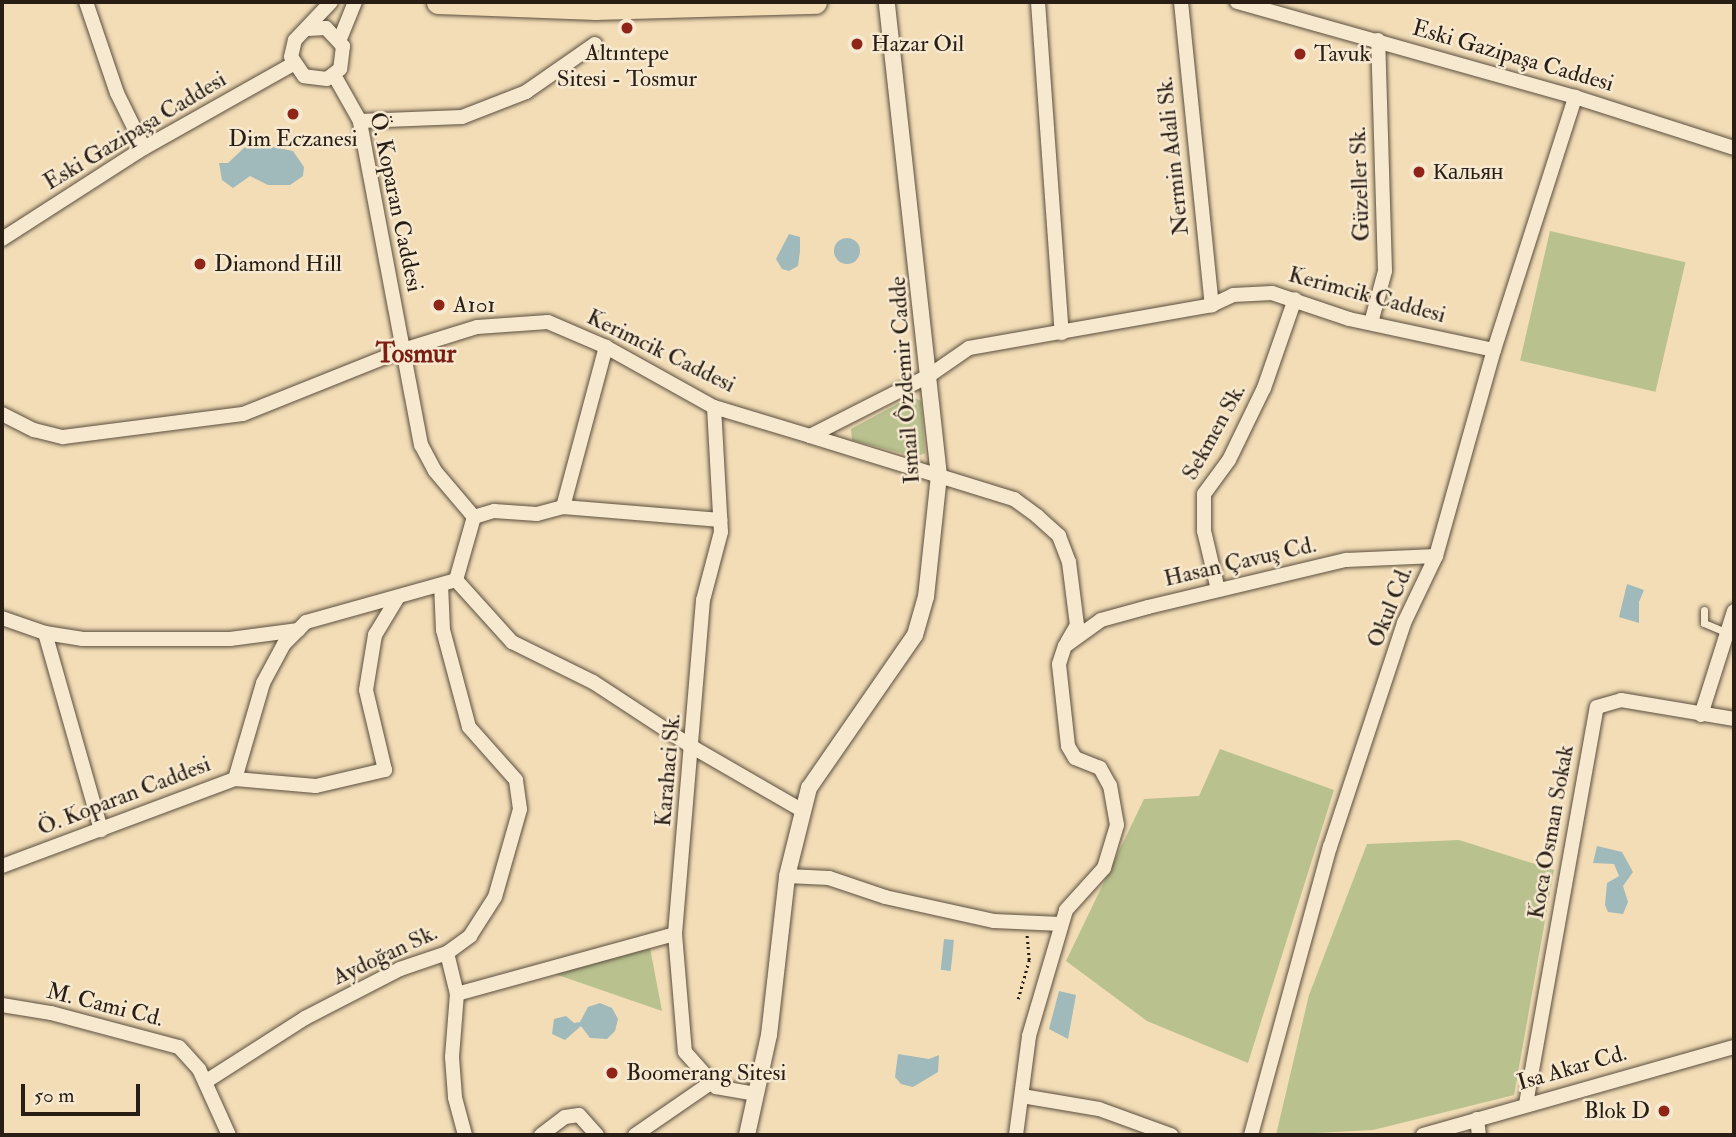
<!DOCTYPE html>
<html>
<head>
<meta charset="utf-8">
<style>
  body { margin:0 }
  #map { position:relative; width:1736px; height:1137px; overflow:hidden; background:#f2ddb7; font-family:"IM FELL Double Pica",serif }
  div>[style] { position:absolute }
  [style*='--x'] { left:calc(var(--x)*1px); top:calc(var(--y)*1px); width:calc(var(--w)*1px); rotate:calc(var(--a)*1deg) }
  .green>* { inset:0; background:#b9c18f; transform-origin:0 0 }
  .water>* { inset:0; background:#a0b9ba; transform-origin:0 0 }
  .round { border-radius:50% }
  .path>* { height:2.5px; margin-top:-1.25px; transform-origin:0; background:repeating-linear-gradient(90deg,#291e16 0 2px,transparent 0 5.5px) }
  .roads { filter:drop-shadow(0 0 2px #5b4e3e) drop-shadow(0 0 2px #5b4e3e) }
  .service>* { height:7px; margin:-3.5px; padding:0 3.5px; transform-origin:3.5px; border-radius:3.5px; background:#f7e9d0 }
  .minor>* { height:14px; margin:-7px; padding:0 7px; transform-origin:7px; border-radius:7px; background:#f7e9d0 }
  .tertiary>* { height:16px; margin:-8px; padding:0 8px; transform-origin:8px; border-radius:8px; background:#f7e9d0 }
  .trunk>* { height:23px; margin:-11.5px; padding:0 11.5px; transform-origin:11.5px; border-radius:11.5px; background:#f2ddb7 }
  .dots>* { width:19px; height:19px; translate:-50% -50%; box-sizing:border-box; border:4px solid #f7e9d0; border-radius:50% }
  span { translate:-50% -50%; white-space:nowrap; text-align:center; line-height:1.15; -webkit-text-stroke:5px #f7e9d0; paint-order:stroke }
  .poi-label { font-size:23px; color:#291e16 }
  .left { translate:0 -50%; text-align:left }
  .right { translate:-100% -50%; text-align:right }
  .street-label { font-size:23px; color:#291e16 }
  .quarter-label { font-size:26px; color:#7a1f14; font-weight:700 }
  .frame { position:absolute; inset:0; border:4px solid #291e16; pointer-events:none }
  .scale { position:absolute; left:21px; top:1084px; width:119px; height:32px; box-sizing:border-box; border:4px solid #291e16; border-top:0; padding-left:9px; font-size:21px; line-height:24px; white-space:nowrap; color:#291e16; -webkit-text-stroke:5px #f7e9d0; paint-order:stroke }
</style>
</head>
<body>
<div id="map">
  <div class="green">
    <i style="left:1550px;top:231px;width:139px;height:133px;rotate:13deg"></i>
    <i style="clip-path:polygon(912px 396px,921px 401px,925px 453px,916px 457px,852px 440px,851px 429px)"></i>
    <i style="clip-path:polygon(1220px 749px,1334px 790px,1248px 1063px,1147px 1021px,1066px 961px,1144px 799px,1199px 796px)"></i>
    <i style="clip-path:polygon(1459px 840px,1554px 870px,1514px 1095px,1373px 1130px,1276px 1135px,1309px 995px,1367px 844px)"></i>
    <i style="clip-path:polygon(650px 948px,662px 1011px,555px 974px)"></i>
  </div>
  <div class="water">
    <i style="clip-path:polygon(264px 145px,293px 151px,304px 167px,303px 176px,290px 185px,268px 185px,250px 176px,233px 188px,222px 180px,219px 163px,228px 163px,245px 147px)"></i>
    <i style="clip-path:polygon(789px 234px,800px 237px,800px 251px,798px 266px,789px 271px,782px 269px,776px 259px)"></i>
    <i class="round" style="left:834px;top:238px;width:26px;height:26px"></i>
    <i style="clip-path:polygon(1627px 584px,1644px 590px,1639px 602px,1639px 623px,1619px 617px)"></i>
    <i style="clip-path:polygon(1597px 846px,1622px 852px,1633px 872px,1623px 886px,1628px 902px,1623px 914px,1608px 912px,1605px 905px,1607px 883px,1619px 876px,1614px 864px,1593px 863px)"></i>
    <i style="left:944px;top:939px;width:10px;height:31px;rotate:6deg"></i>
    <i style="clip-path:polygon(1059px 991px,1076px 995px,1068px 1039px,1049px 1029px)"></i>
    <i style="clip-path:polygon(600px 1003px,612px 1008px,618px 1019px,615px 1031px,607px 1039px,590px 1038px,581px 1026px,565px 1040px,552px 1034px,554px 1019px,566px 1016px,574px 1023px,580px 1022px,588px 1007px)"></i>
    <i style="clip-path:polygon(898px 1054px,929px 1059px,939px 1055px,938px 1072px,913px 1087px,901px 1084px,895px 1077px)"></i>
  </div>
  <div class="path">
    <i style="--x:1018;--y:999;--w:41;--a:-74.2"></i>
    <i style="--x:1029;--y:960;--w:25;--a:-95"></i>
  </div>
  <div class="roads">
    <div class="service">
      <i style="--x:1704;--y:610;--w:13;--a:90"></i>
      <i style="--x:1704;--y:623;--w:25;--a:23"></i>
    </div>
    <div class="minor">
      <i style="--x:86;--y:2;--w:96;--a:71.2"></i>
      <i style="--x:117;--y:93;--w:61;--a:63.9"></i>
      <i style="--x:1038;--y:2;--w:332;--a:85.9"></i>
      <i style="--x:1181;--y:2;--w:305;--a:84.2"></i>
      <i style="--x:1237;--y:2;--w:351;--a:15.7"></i>
      <i style="--x:1575;--y:97;--w:167;--a:17.8"></i>
      <i style="--x:308;--y:29;--w:18;--a:-3"></i>
      <i style="--x:326;--y:28;--w:25;--a:47"></i>
      <i style="--x:343;--y:46;--w:23;--a:97"></i>
      <i style="--x:340;--y:69;--w:16;--a:142"></i>
      <i style="--x:327;--y:79;--w:23;--a:-173"></i>
      <i style="--x:304;--y:76;--w:23;--a:-124"></i>
      <i style="--x:291;--y:57;--w:17;--a:-77"></i>
      <i style="--x:295;--y:40;--w:52;--a:-46.5"></i>
      <i style="--x:340;--y:39;--w:40;--a:-68"></i>
      <i style="--x:360;--y:121;--w:102;--a:-2.2"></i>
      <i style="--x:462;--y:117;--w:69;--a:-21.3"></i>
      <i style="--x:526;--y:92;--w:84;--a:-34.8"></i>
      <i style="--x:2;--y:239;--w:169;--a:-32.7"></i>
      <i style="--x:144;--y:148;--w:171;--a:-29.4"></i>
      <i style="--x:1371;--y:323;--w:54;--a:-74.9"></i>
      <i style="--x:1385;--y:271;--w:231;--a:-91.7"></i>
      <i style="--x:714;--y:407;--w:125;--a:86.8"></i>
      <i style="--x:721;--y:532;--w:70;--a:104.8"></i>
      <i style="--x:703;--y:600;--w:335;--a:94.8"></i>
      <i style="--x:675;--y:934;--w:118;--a:85.2"></i>
      <i style="--x:685;--y:1052;--w:47;--a:48.5"></i>
      <i style="--x:716;--y:1087;--w:41;--a:9.9"></i>
      <i style="--x:2;--y:414;--w:36;--a:27"></i>
      <i style="--x:34;--y:430;--w:30;--a:14"></i>
      <i style="--x:63;--y:437;--w:181;--a:-7.3"></i>
      <i style="--x:243;--y:414;--w:172;--a:-21.8"></i>
      <i style="--x:403;--y:350;--w:77;--a:-17.3"></i>
      <i style="--x:477;--y:327;--w:71;--a:-4"></i>
      <i style="--x:548;--y:322;--w:63;--a:23.3"></i>
      <i style="--x:606;--y:347;--w:124;--a:29.1"></i>
      <i style="--x:714;--y:407;--w:100;--a:16.8"></i>
      <i style="--x:810;--y:436;--w:135;--a:-26.9"></i>
      <i style="--x:930;--y:375;--w:47;--a:-34.7"></i>
      <i style="--x:969;--y:348;--w:247;--a:-10"></i>
      <i style="--x:1212;--y:305;--w:23;--a:-25"></i>
      <i style="--x:1233;--y:295;--w:39;--a:-3"></i>
      <i style="--x:1272;--y:293;--w:81;--a:18.7"></i>
      <i style="--x:1349;--y:319;--w:148;--a:12.1"></i>
      <i style="--x:810;--y:436;--w:214;--a:17.2"></i>
      <i style="--x:1014;--y:499;--w:29;--a:36"></i>
      <i style="--x:1037;--y:516;--w:30;--a:42"></i>
      <i style="--x:1059;--y:536;--w:28;--a:69"></i>
      <i style="--x:1069;--y:562;--w:64;--a:82.8"></i>
      <i style="--x:1077;--y:625;--w:20;--a:120"></i>
      <i style="--x:563;--y:507;--w:166;--a:-75"></i>
      <i style="--x:474;--y:517;--w:21;--a:-17"></i>
      <i style="--x:494;--y:511;--w:43;--a:4"></i>
      <i style="--x:537;--y:514;--w:27;--a:-15"></i>
      <i style="--x:563;--y:507;--w:158;--a:4.7"></i>
      <i style="--x:456;--y:580;--w:84;--a:47.9"></i>
      <i style="--x:512;--y:642;--w:90;--a:26.3"></i>
      <i style="--x:593;--y:682;--w:121;--a:33.2"></i>
      <i style="--x:694;--y:748;--w:126;--a:30"></i>
      <i style="--x:1218;--y:590;--w:61;--a:-103.3"></i>
      <i style="--x:1204;--y:531;--w:37;--a:-90"></i>
      <i style="--x:1204;--y:494;--w:42;--a:-53.7"></i>
      <i style="--x:1229;--y:460;--w:80;--a:-64.1"></i>
      <i style="--x:1264;--y:388;--w:94;--a:-70.8"></i>
      <i style="--x:2;--y:618;--w:46;--a:19.2"></i>
      <i style="--x:45;--y:633;--w:37;--a:9"></i>
      <i style="--x:82;--y:639;--w:148;--a:0"></i>
      <i style="--x:230;--y:639;--w:69;--a:-7.5"></i>
      <i style="--x:45;--y:633;--w:205;--a:74.1"></i>
      <i style="--x:1701;--y:715;--w:109;--a:-72.4"></i>
      <i style="--x:235;--y:779;--w:81;--a:4.9"></i>
      <i style="--x:316;--y:786;--w:71;--a:-13.1"></i>
      <i style="--x:385;--y:770;--w:82;--a:-103.4"></i>
      <i style="--x:366;--y:690;--w:56;--a:-80.7"></i>
      <i style="--x:375;--y:635;--w:44;--a:-58.8"></i>
      <i style="--x:2;--y:866;--w:249;--a:-20.5"></i>
      <i style="--x:235;--y:779;--w:100;--a:-73.7"></i>
      <i style="--x:263;--y:683;--w:44;--a:-61.7"></i>
      <i style="--x:284;--y:644;--w:31;--a:-45"></i>
      <i style="--x:306;--y:622;--w:156;--a:-15.6"></i>
      <i style="--x:456;--y:580;--w:66;--a:-74.1"></i>
      <i style="--x:474;--y:517;--w:60;--a:-130.3"></i>
      <i style="--x:435;--y:471;--w:30;--a:-118"></i>
      <i style="--x:421;--y:445;--w:330;--a:-100.7"></i>
      <i style="--x:360;--y:121;--w:53;--a:-119.5"></i>
      <i style="--x:787;--y:876;--w:42;--a:2.7"></i>
      <i style="--x:829;--y:878;--w:59;--a:18.7"></i>
      <i style="--x:885;--y:897;--w:112;--a:12.4"></i>
      <i style="--x:994;--y:921;--w:67;--a:2.6"></i>
      <i style="--x:447;--y:953;--w:42;--a:76.3"></i>
      <i style="--x:2;--y:1005;--w:50;--a:9.3"></i>
      <i style="--x:51;--y:1013;--w:132;--a:14.9"></i>
      <i style="--x:179;--y:1047;--w:30;--a:48"></i>
      <i style="--x:199;--y:1069;--w:72;--a:65.6"></i>
      <i style="--x:205;--y:1082;--w:119;--a:-32.6"></i>
      <i style="--x:305;--y:1018;--w:107;--a:-27.3"></i>
      <i style="--x:400;--y:969;--w:50;--a:-18.8"></i>
      <i style="--x:447;--y:953;--w:29;--a:-36"></i>
      <i style="--x:470;--y:936;--w:46;--a:-57.3"></i>
      <i style="--x:495;--y:897;--w:91;--a:-74.1"></i>
      <i style="--x:520;--y:809;--w:29;--a:-98"></i>
      <i style="--x:516;--y:780;--w:71;--a:-131.6"></i>
      <i style="--x:469;--y:727;--w:100;--a:-105"></i>
      <i style="--x:443;--y:630;--w:45;--a:-92.5"></i>
      <i style="--x:1022;--y:1096;--w:78;--a:9.6"></i>
      <i style="--x:1099;--y:1109;--w:77;--a:19.9"></i>
      <i style="--x:1526;--y:1104;--w:403;--a:-79.9"></i>
      <i style="--x:1597;--y:707;--w:25;--a:-16"></i>
      <i style="--x:1621;--y:700;--w:115;--a:9.5"></i>
      <i style="--x:1477;--y:1119;--w:16;--a:83"></i>
      <i style="--x:465;--y:1135;--w:39;--a:-105"></i>
      <i style="--x:455;--y:1097;--w:40;--a:-94.3"></i>
      <i style="--x:452;--y:1057;--w:63;--a:-85.5"></i>
      <i style="--x:457;--y:994;--w:226;--a:-15.4"></i>
      <i style="--x:541;--y:1135;--w:30;--a:-37"></i>
      <i style="--x:565;--y:1117;--w:14;--a:-8"></i>
      <i style="--x:579;--y:1115;--w:27;--a:48"></i>
      <i style="--x:635;--y:1135;--w:93;--a:-34.5"></i>
      <i style="--x:1016;--y:1135;--w:100;--a:-82.5"></i>
      <i style="--x:1029;--y:1036;--w:131;--a:-73.6"></i>
      <i style="--x:1066;--y:910;--w:57;--a:-47.9"></i>
      <i style="--x:1104;--y:868;--w:45;--a:-73.2"></i>
      <i style="--x:1117;--y:825;--w:40;--a:-100"></i>
      <i style="--x:1110;--y:786;--w:21;--a:-119"></i>
      <i style="--x:1100;--y:768;--w:27;--a:-158"></i>
      <i style="--x:1075;--y:758;--w:14;--a:-120"></i>
      <i style="--x:1068;--y:746;--w:82;--a:-96.3"></i>
      <i style="--x:1059;--y:664;--w:19;--a:-72"></i>
      <i style="--x:1065;--y:646;--w:44;--a:-35.8"></i>
      <i style="--x:1101;--y:620;--w:49;--a:-15.5"></i>
      <i style="--x:1148;--y:607;--w:204;--a:-13.4"></i>
      <i style="--x:1346;--y:560;--w:90;--a:-2.5"></i>
      <i style="--x:1251;--y:1135;--w:299;--a:-74.7"></i>
      <i style="--x:1330;--y:847;--w:236;--a:-71.7"></i>
      <i style="--x:1404;--y:623;--w:74;--a:-64.5"></i>
      <i style="--x:1436;--y:556;--w:214;--a:-74.3"></i>
      <i style="--x:1494;--y:350;--w:266;--a:-72.2"></i>
      <i style="--x:1423;--y:1135;--w:323;--a:-15.8"></i>
    </div>
    <div class="tertiary">
      <i style="--x:747;--y:1135;--w:102;--a:-77.6"></i>
      <i style="--x:769;--y:1035;--w:160;--a:-83.5"></i>
      <i style="--x:787;--y:876;--w:91;--a:-76"></i>
      <i style="--x:809;--y:788;--w:186;--a:-55.3"></i>
      <i style="--x:915;--y:635;--w:40;--a:-74"></i>
      <i style="--x:926;--y:597;--w:122;--a:-83.9"></i>
      <i style="--x:939;--y:476;--w:477;--a:-96.3"></i>
    </div>
    <div class="trunk">
      <i style="--x:438;--y:2;--w:158;--a:2.2"></i>
      <i style="--x:596;--y:8;--w:219;--a:-1.6"></i>
    </div>
  </div>
  <div class="dots">
    <i style="left:627px;top:28px;background:#8f2418"></i>
    <i style="left:857px;top:44px;background:#8f2418"></i>
    <i style="left:1300px;top:54px;background:#8f2418"></i>
    <i style="left:293px;top:114px;background:#8f2418"></i>
    <i style="left:1419px;top:172px;background:#8f2418"></i>
    <i style="left:200px;top:264px;background:#8f2418"></i>
    <i style="left:439px;top:305px;background:#8f2418"></i>
    <i style="left:612px;top:1073px;background:#8f2418"></i>
    <i style="left:1664px;top:1111px;background:#8f2418"></i>
  </div>
  <div class="poi-label">
    <span class="left" style="left:871px;top:44px">Hazar Oil</span>
    <span style="left:627px;top:66px">Altıntepe<br>Sitesi - Tosmur</span>
    <span class="left" style="left:1314px;top:54px">Tavuk</span>
    <span style="left:293px;top:139px">Dim Eczanesi</span>
    <span class="left" style="left:1433px;top:172px">Кальян</span>
    <span class="left" style="left:214px;top:264px">Diamond Hill</span>
    <span class="left" style="left:453px;top:305px">A101</span>
    <span class="left" style="left:626px;top:1073px">Boomerang Sitesi</span>
    <span class="right" style="left:1650px;top:1111px">Blok D</span>
  </div>
  <div class="street-label">
    <span style="left:1513px;top:56px;rotate:16deg">Eski Gazipaşa Caddesi</span>
    <span style="left:135px;top:131px;rotate:-31deg">Eski Gazipaşa Caddesi</span>
    <span style="left:1173px;top:156px;rotate:-96deg">Nermin Adali Sk.</span>
    <span style="left:1360px;top:184px;rotate:-92deg">Güzeller Sk.</span>
    <span style="left:396px;top:202px;rotate:78deg">Ö. Koparan Caddesi</span>
    <span style="left:1367px;top:295px;rotate:15deg">Kerimcik Caddesi</span>
    <span style="left:661px;top:351px;rotate:26deg">Kerimcik Caddesi</span>
    <span style="left:905px;top:380px;rotate:-94deg">Ismail Ôzdemir Cadde</span>
    <span style="left:1214px;top:432px;rotate:-61deg">Sekmen Sk.</span>
    <span style="left:1240px;top:562px;rotate:-13deg">Hasan Çavuş Cd.</span>
    <span style="left:1390px;top:607px;rotate:-68deg">Okul Cd.</span>
    <span style="left:668px;top:770px;rotate:-85deg">Karahaci Sk.</span>
    <span style="left:124px;top:796px;rotate:-21deg">Ö. Koparan Caddesi</span>
    <span style="left:1551px;top:832px;rotate:-80deg">Koca Osman Sokak</span>
    <span style="left:385px;top:955px;rotate:-25deg">Aydoğan Sk.</span>
    <span style="left:105px;top:1005px;rotate:14deg">M. Cami Cd.</span>
    <span style="left:1572px;top:1068px;rotate:-16deg">Isa Akar Cd.</span>
  </div>
  <div class="quarter-label">
    <span style="left:416px;top:355px">Tosmur</span>
  </div>
  <div class="frame"></div>
  <div class="scale">50 m</div>
</div>
</body>
</html>
